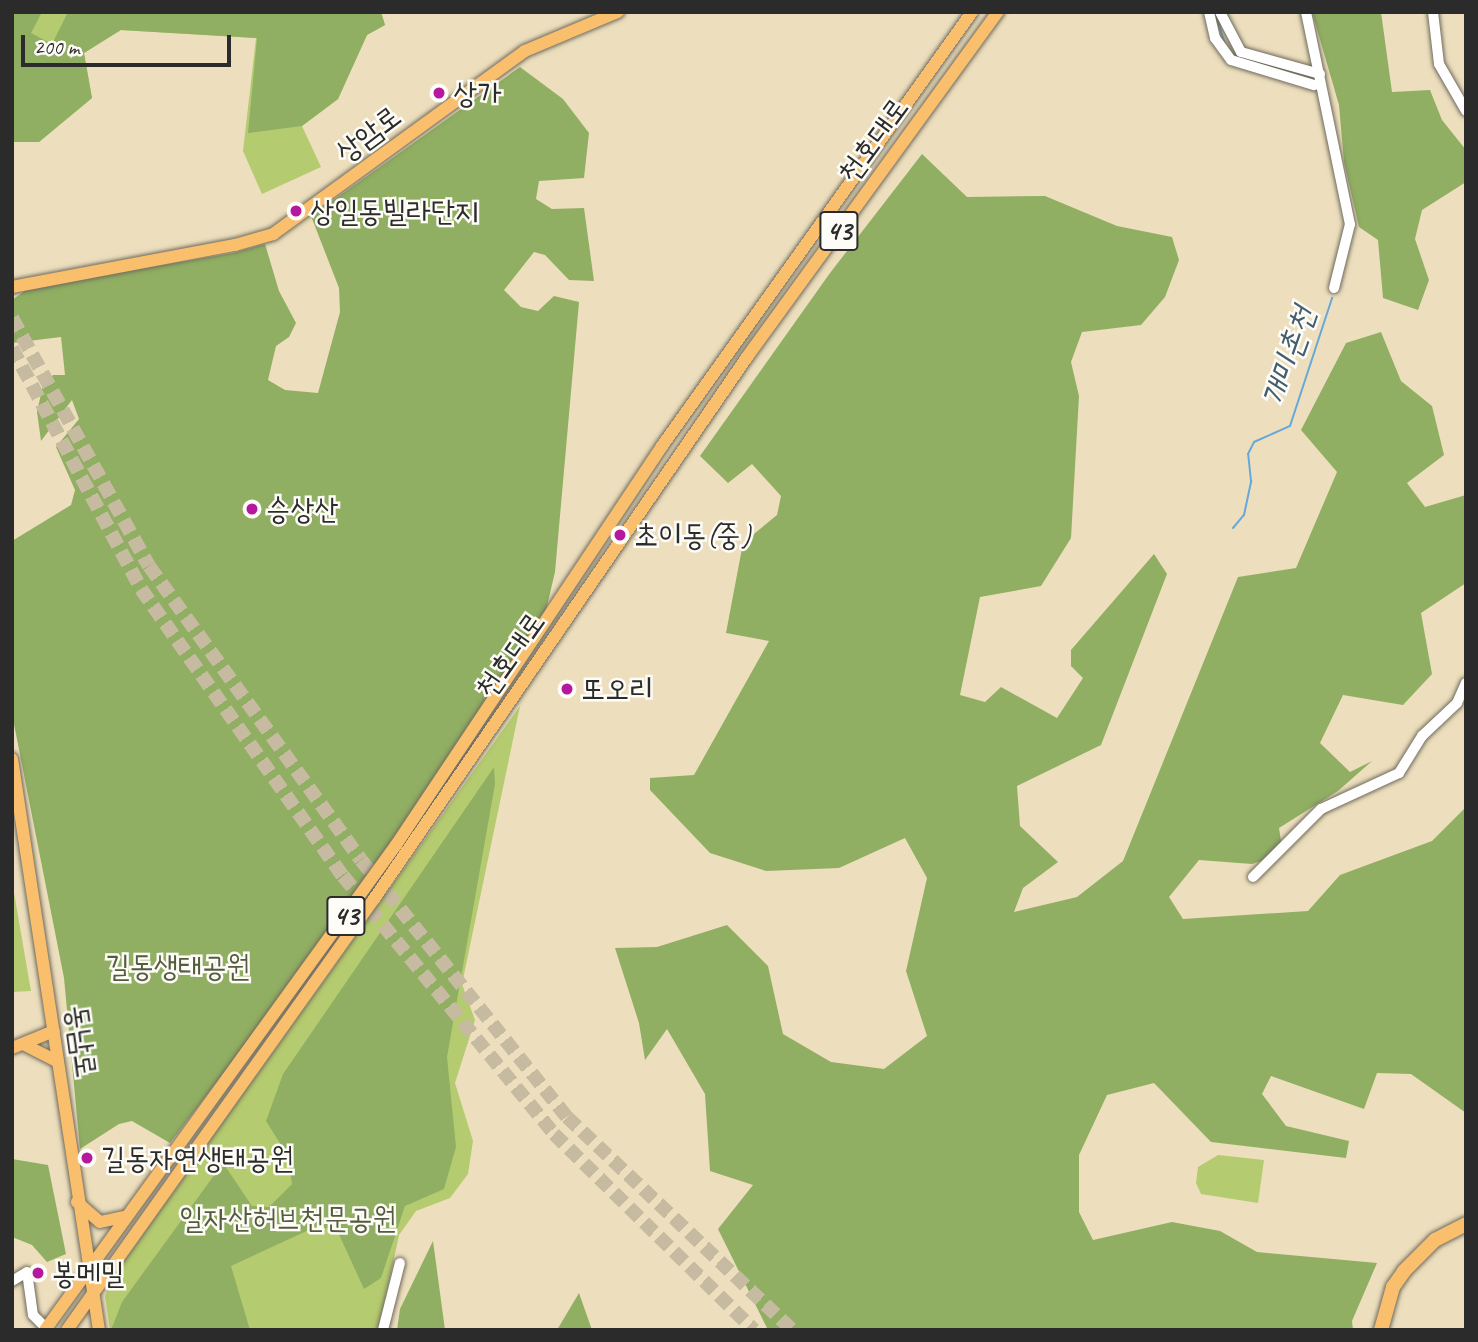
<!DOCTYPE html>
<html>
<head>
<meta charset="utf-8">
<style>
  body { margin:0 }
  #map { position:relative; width:1478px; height:1342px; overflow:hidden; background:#eddfbd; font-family:Caveat,"Poor Story",sans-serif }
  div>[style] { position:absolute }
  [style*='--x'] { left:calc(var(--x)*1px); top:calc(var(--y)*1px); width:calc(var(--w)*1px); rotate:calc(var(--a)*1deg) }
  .green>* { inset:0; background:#b5cb6f }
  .forest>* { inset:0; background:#90af62 }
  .stream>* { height:2px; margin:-1px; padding:0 1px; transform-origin:1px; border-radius:1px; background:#66a8da }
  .highway-tunnel>* { height:14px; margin-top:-7px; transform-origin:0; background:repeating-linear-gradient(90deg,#c6bba0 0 14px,transparent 0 21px) }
  .roads { filter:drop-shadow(0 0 2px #6f6a5e) drop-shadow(0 0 2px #6f6a5e) }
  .minor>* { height:10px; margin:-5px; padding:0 5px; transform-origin:5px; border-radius:5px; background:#fff }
  .major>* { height:12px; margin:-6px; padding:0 6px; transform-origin:6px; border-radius:6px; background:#f9bf6d }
  .highway>* { height:14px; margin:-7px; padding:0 7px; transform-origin:7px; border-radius:7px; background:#f9bf6d }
  .dots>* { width:19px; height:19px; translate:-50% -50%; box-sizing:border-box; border:4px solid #fdfcf7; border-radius:50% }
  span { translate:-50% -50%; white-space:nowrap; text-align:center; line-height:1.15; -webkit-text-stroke:5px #fdfcf7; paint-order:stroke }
  .shield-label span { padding:2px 5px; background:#fdfcf7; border:2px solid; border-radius:5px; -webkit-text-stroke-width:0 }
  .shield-label { font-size:28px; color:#2b2b2b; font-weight:700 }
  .poi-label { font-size:30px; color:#2b2b2b }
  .left { translate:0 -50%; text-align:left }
  .street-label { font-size:30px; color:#2b2b2b }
  .park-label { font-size:30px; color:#545b3f }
  .water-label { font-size:32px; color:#435d71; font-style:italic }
  .frame { position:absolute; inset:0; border:14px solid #2b2b2b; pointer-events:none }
  .scale { position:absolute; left:21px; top:35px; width:210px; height:32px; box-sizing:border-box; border:4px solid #2b2b2b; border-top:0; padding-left:9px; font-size:21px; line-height:24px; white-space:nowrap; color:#2b2b2b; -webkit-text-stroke:5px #fdfcf7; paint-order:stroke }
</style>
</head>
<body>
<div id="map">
  <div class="green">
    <i style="clip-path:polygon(13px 12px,381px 12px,385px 25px,367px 35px,338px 99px,302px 126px,321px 167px,262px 194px,243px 151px,256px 38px,120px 30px,84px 53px,92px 98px,39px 142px,12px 142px)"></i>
    <i style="clip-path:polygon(520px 706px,462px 984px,475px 1020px,455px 1083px,473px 1141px,468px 1174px,450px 1198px,416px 1211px,399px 1235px,379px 1330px,110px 1330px,105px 1296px,112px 1278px)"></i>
    <i style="clip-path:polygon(12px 881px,31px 991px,12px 992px)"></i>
    <i style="clip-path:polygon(1218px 1155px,1264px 1160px,1258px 1203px,1201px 1194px,1196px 1183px,1198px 1167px)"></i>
  </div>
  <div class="forest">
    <i style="clip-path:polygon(13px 12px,42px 12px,31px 33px,52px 44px,68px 12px,381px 12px,385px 25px,367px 35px,338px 99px,302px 126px,248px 133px,257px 38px,121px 30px,84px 53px,92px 98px,39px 142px,12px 142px)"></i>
    <i style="clip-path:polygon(1312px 12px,1381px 12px,1392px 92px,1430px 90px,1442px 120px,1466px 150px,1466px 182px,1422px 210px,1415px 239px,1429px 280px,1418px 310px,1383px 298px,1378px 240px,1359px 227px,1344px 162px,1339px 105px)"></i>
    <i style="clip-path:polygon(520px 67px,563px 99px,589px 133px,584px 178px,539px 181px,536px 199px,552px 209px,584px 208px,594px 281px,569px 280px,545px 255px,534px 252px,504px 290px,521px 307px,538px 311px,554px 296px,579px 302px,555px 572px,539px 640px,364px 890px,170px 1143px,132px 1121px,119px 1124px,80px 1149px,64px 978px,12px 714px,12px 541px,71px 505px,75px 490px,56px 447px,79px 419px,72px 400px,41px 441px,37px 412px,43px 385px,53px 375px,65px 375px,61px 337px,12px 343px,12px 300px,29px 288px,233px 253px,265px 244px,279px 291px,296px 323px,289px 337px,276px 346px,268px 380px,285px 390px,318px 393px,340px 312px,339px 288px,311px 216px)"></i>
    <i style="clip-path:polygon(922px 154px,967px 197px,1045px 196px,1117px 226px,1172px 237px,1179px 260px,1165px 297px,1141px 325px,1082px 332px,1071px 362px,1079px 396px,1071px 538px,1041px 586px,980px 597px,960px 695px,985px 702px,1001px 687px,1057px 718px,1083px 678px,1071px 666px,1071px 650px,1154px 554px,1167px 574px,1101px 745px,1017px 786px,1020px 826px,1058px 862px,1023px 888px,1014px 912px,1077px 897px,1123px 861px,1238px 577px,1296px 568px,1337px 472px,1301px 430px,1346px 343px,1381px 332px,1401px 381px,1432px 406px,1444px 455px,1407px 483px,1425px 507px,1466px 495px,1466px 583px,1421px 613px,1432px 674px,1403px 705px,1343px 695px,1320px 743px,1350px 772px,1372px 761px,1338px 791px,1279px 828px,1283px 854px,1252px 864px,1199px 860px,1169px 897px,1183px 919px,1308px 911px,1340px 875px,1432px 841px,1466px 807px,1466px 1113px,1411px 1074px,1377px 1073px,1364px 1109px,1271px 1076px,1262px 1094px,1286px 1126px,1349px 1141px,1346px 1158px,1211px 1142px,1154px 1083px,1107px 1095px,1079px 1155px,1079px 1212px,1093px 1240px,1172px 1222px,1220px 1231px,1257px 1252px,1377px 1263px,1352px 1321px,1353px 1330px,768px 1330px,718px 1229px,753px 1185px,710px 1171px,705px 1094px,667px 1029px,645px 1060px,639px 1023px,615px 948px,657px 947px,727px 925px,768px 966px,783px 1034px,831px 1062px,884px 1069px,927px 1036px,906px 971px,927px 878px,905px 838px,839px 868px,766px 871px,710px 853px,650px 790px,650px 778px,694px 775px,769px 641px,726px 633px,743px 543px,777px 515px,781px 496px,752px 464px,728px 483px,700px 456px,830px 273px)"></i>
    <i style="clip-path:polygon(494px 767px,495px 784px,447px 1057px,456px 1147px,444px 1189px,405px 1206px,381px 1278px,364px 1289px,336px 1228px,311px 1229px,231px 1266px,250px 1330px,111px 1330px,122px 1302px,223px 1163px,252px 1206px,269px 1207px,292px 1184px,288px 1156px,266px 1121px,283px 1074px)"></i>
    <i style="clip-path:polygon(12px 1159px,48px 1165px,66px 1254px,47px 1262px,32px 1245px,12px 1237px)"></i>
    <i style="clip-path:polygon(433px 1241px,445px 1330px,397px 1330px,400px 1309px)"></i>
    <i style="clip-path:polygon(579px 1293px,592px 1330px,557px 1330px)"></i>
  </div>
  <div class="stream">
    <i style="--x:1215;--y:12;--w:34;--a:73"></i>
    <i style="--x:1233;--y:528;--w:17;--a:-50"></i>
    <i style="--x:1244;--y:515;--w:35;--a:-78"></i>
    <i style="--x:1251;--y:481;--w:27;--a:-96"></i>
    <i style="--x:1248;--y:454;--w:13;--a:-63"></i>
    <i style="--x:1254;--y:442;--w:39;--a:-24"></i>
    <i style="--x:1290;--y:426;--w:135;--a:-71.8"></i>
  </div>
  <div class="highway-tunnel">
    <i style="--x:12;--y:318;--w:283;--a:61.1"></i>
    <i style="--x:149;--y:566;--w:362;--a:54.2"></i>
    <i style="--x:361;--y:860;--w:329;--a:51.3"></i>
    <i style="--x:567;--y:1117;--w:310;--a:43.4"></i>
    <i style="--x:12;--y:348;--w:273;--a:61.8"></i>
    <i style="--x:141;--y:589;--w:351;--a:54.9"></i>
    <i style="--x:343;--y:876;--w:333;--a:50.7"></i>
    <i style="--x:554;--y:1134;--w:280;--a:44.4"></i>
  </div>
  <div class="roads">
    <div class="minor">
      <i style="--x:1209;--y:12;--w:27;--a:77"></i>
      <i style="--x:1215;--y:38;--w:27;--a:54"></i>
      <i style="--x:1231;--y:60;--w:87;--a:16.8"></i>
      <i style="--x:1220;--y:12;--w:45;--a:62.3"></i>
      <i style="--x:1241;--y:52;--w:82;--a:15.6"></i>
      <i style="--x:1306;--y:12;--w:217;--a:78.3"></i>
      <i style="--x:1350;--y:224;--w:66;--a:104"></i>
      <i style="--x:1433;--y:12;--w:52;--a:83.4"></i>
      <i style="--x:1439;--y:64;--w:54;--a:60.1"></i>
      <i style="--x:1253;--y:877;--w:96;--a:-45"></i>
      <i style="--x:1321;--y:809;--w:86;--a:-24.8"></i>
      <i style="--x:1399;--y:773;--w:44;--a:-58.1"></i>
      <i style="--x:1422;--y:736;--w:48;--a:-43.3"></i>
      <i style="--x:1457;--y:703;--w:22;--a:-66"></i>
      <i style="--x:12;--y:1281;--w:17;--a:-31"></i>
      <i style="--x:27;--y:1272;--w:43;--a:82.1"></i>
      <i style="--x:33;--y:1315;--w:18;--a:45"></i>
      <i style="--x:383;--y:1330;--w:69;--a:-75.8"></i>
    </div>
    <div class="major">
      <i style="--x:12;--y:287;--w:227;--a:-10.7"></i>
      <i style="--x:235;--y:245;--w:40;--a:-16"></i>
      <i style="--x:273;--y:234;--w:311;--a:-36"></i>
      <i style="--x:525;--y:51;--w:101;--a:-22.8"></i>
      <i style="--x:12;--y:759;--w:578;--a:81.34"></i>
      <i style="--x:23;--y:1044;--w:39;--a:27"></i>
      <i style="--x:12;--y:1048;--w:45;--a:-22"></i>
      <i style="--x:77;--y:1202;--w:30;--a:41"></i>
      <i style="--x:100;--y:1222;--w:25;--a:-12"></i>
      <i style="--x:45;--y:1330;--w:599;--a:-54.11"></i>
      <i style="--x:396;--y:845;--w:480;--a:-56.3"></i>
      <i style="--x:662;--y:446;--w:533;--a:-54.46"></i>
      <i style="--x:67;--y:1330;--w:529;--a:-54.54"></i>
      <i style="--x:374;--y:899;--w:658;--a:-55.46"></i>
      <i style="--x:747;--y:357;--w:427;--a:-54"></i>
    </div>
    <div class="highway">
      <i style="--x:1381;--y:1330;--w:45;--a:-74.4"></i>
      <i style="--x:1393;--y:1287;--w:19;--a:-55"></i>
      <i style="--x:1404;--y:1271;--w:44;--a:-45"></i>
      <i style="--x:1435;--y:1240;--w:35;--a:-27"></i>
    </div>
  </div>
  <div class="dots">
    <i style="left:439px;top:93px;background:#b5179e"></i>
    <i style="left:296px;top:211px;background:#b5179e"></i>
    <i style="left:252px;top:509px;background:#b5179e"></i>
    <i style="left:620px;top:535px;background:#b5179e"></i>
    <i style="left:567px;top:689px;background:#b5179e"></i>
    <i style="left:87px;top:1158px;background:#b5179e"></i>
    <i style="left:38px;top:1273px;background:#b5179e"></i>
  </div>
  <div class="shield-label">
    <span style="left:839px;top:231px">43</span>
    <span style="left:346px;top:916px">43</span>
  </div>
  <div class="poi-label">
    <span class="left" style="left:453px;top:93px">상가</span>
    <span class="left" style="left:310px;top:211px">상일동빌라단지</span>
    <span class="left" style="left:266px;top:509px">승상산</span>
    <span class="left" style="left:634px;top:535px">초이동(중)</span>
    <span class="left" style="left:581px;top:689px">또오리</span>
    <span class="left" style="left:101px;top:1158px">길동자연생태공원</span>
    <span class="left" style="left:52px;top:1273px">봉메밀</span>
  </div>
  <div class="street-label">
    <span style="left:368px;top:134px;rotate:-37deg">상암로</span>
    <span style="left:873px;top:140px;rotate:-54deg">천호대로</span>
    <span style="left:510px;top:655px;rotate:-55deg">천호대로</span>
    <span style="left:82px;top:1041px;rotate:82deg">동남로</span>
  </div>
  <div class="park-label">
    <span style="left:178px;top:966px">길동생태공원</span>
    <span style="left:288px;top:1218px">일자산허브천문공원</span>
  </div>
  <div class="water-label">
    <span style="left:1289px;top:357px;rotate:-71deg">개미촌천</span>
  </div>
  <div class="frame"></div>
  <div class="scale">200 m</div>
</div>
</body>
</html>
